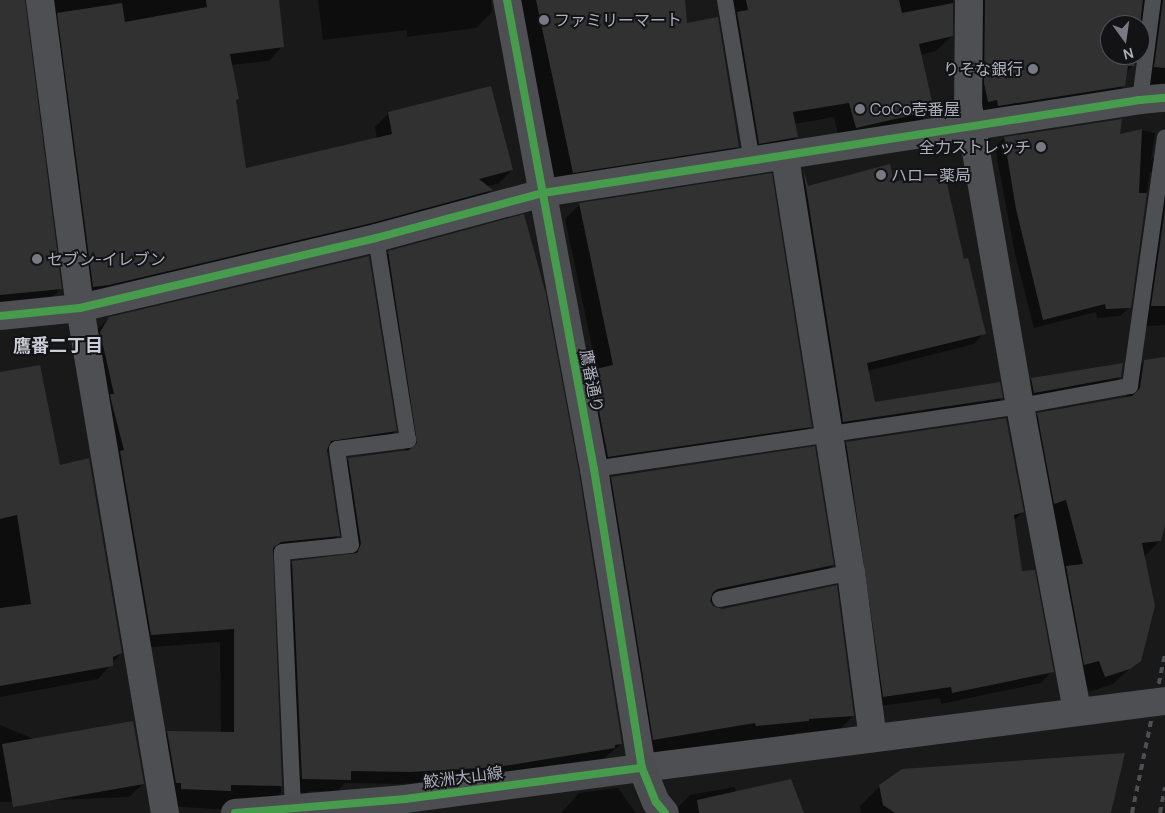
<!DOCTYPE html>
<html>
<head>
<meta charset="utf-8">
<style>
  body { margin:0 }
  #map { position:relative; width:1165px; height:813px; overflow:hidden; background:#19191a; font-family:Manrope,"Noto Sans JP",sans-serif }
  div>[style] { position:absolute }
  [style*='--x'] { left:calc(var(--x)*1px); top:calc(var(--y)*1px); width:calc(var(--w)*1px); rotate:calc(var(--a)*1deg) }
  .shadow>* { inset:0; background:#0007 }
  .building>* { inset:0; background:#313132; transform-origin:0 0 }
  .service>* { height:16px; margin:-8px; padding:0 8px; transform-origin:8px; border-radius:8px; background:#4d4f53 }
  .minor>* { height:28px; margin:-14px; padding:0 14px; transform-origin:14px; border-radius:14px; background:#4d4f53 }
  .tertiary>* { height:28px; margin:-14px; padding:0 14px; transform-origin:14px; border-radius:14px; background:#4d4f53 }
  .secondary>* { height:28px; margin:-14px; padding:0 14px; transform-origin:14px; border-radius:14px; background:#4c4d51 }
  .rail>* { height:4px; margin-top:-2px; transform-origin:0; background:repeating-linear-gradient(90deg,#4d4f52 0 6px,transparent 0 11px) }
  .cycleway>* { height:8px; margin:-4px; padding:0 4px; transform-origin:4px; border-radius:4px; background:#469c4c }
  .dots>* { width:14px; height:14px; translate:-50% -50%; box-sizing:border-box; border:2px solid #131316; border-radius:50% }
  span { translate:-50% -50%; white-space:nowrap; text-align:center; line-height:1.15; -webkit-text-stroke:4px #131316; paint-order:stroke }
  .poi-label { font-size:16px; color:#aaafbb }
  .left { translate:0 -50%; text-align:left }
  .right { translate:-100% -50%; text-align:right }
  .street-label { font-size:16px; color:#aaafbb }
  .neighbourhood-label { font-size:18px; color:#cbced7; font-weight:700 }
  .north { position:absolute; left:1100px; top:15px; width:50px; height:50px; box-sizing:border-box; background:#131316; border:1px solid #4f5158; border-radius:50%; rotate:166deg; font-size:14px; font-weight:700; line-height:20px; text-align:center; color:#aaafbb }
  .north::after { content:''; display:block; margin:auto; width:18px; height:22px; background:#777a83; clip-path:polygon(50% 0,100% 100%,50% 72%,0 100%) }
</style>
</head>
<body>
<div id="map">
  <div class="shadow">
    <i style="clip-path:polygon(0 0,23px 0,60px 289px,47px 303px,0 307px)"></i>
    <i style="clip-path:polygon(33px 0,277px 0,282px 47px,269px 61px,231px 65px,238px 99px,235px 102px,245px 169px,377px 139px,375px 127px,389px 113px,512px 170px,498px 184px,487px 186px,491px 190px,478px 204px,80px 300px)"></i>
    <i style="clip-path:polygon(318px 0,684px 0,686px 24px,738px 146px,722px 162px,557px 188px,522px 22px,497px 1px,491px 0,492px 12px,476px 28px,407px 37px,407px 30px,323px 40px)"></i>
    <i style="clip-path:polygon(728px 0,953px 0,952px 36px,936px 51px,920px 55px,932px 110px,917px 125px,840px 143px,834px 117px,794px 124px,797px 137px,781px 153px,744px 158px)"></i>
    <i style="clip-path:polygon(975px 0,1165px 0,1165px 90px,1134px 88px,1142px 22px,1140px 16px,1138px 25px,1110px 25px,1110px 55px,1135px 55px,1133px 66px,1126px 73px,1124px 86px,1103px 107px,977px 127px)"></i>
    <i style="clip-path:polygon(1141px 130px,1155px 133px,1151px 160px,1165px 147px,1165px 325px,1131px 327px,1152px 172px,1150px 172px,1130px 307px,1120px 316px,1097px 318px,1096px 312px,1034px 328px,1015px 254px,995px 147px,1004px 138px,1118px 136px)"></i>
    <i style="clip-path:polygon(802px 171px,807px 188px,893px 183px,963px 260px,984px 333px,974px 344px,867px 371px,874px 403px,1002px 398px,991px 409px,833px 432px,793px 180px)"></i>
    <i style="clip-path:polygon(580px 204px,811px 426px,796px 441px,593px 471px,578px 386px,592px 371px,597px 370px,565px 219px)"></i>
    <i style="clip-path:polygon(389px 252px,621px 744px,601px 761px,484px 779px,397px 784px,345px 783px,337px 792px,309px 791px,297px 803px,280px 575px,293px 562px,349px 555px,336px 471px,349px 459px,405px 452px,376px 265px)"></i>
    <i style="clip-path:polygon(109px 318px,395px 431px,382px 445px,326px 453px,338px 536px,325px 549px,272px 555px,281px 793px,267px 807px,228px 810px,168px 806px,154px 746px,168px 732px,221px 733px,220px 642px,138px 648px,95px 332px)"></i>
    <i style="clip-path:polygon(1165px 358px,1165px 521px,1160px 540px,1145px 556px,1139px 660px,1113px 684px,1089px 692px,1051px 583px,1065px 569px,1050px 515px,1022px 430px,1038px 414px,1126px 398px,1129px 377px,1144px 361px)"></i>
    <i style="clip-path:polygon(0 374px,59px 466px,121px 653px,98px 679px,0 697px)"></i>
    <i style="clip-path:polygon(1120px 377px,1113px 384px,1027px 399px,1025px 386px,1032px 379px)"></i>
    <i style="clip-path:polygon(847px 443px,1023px 512px,1013px 521px,1021px 573px,1052px 671px,1041px 683px,941px 704px,940px 698px,872px 707px,835px 454px)"></i>
    <i style="clip-path:polygon(612px 478px,833px 565px,818px 579px,709px 602px,712px 607px,722px 610px,853px 716px,839px 730px,796px 733px,793px 735px,639px 754px,597px 492px)"></i>
    <i style="clip-path:polygon(0 725px,143px 784px,129px 797px,0 802px)"></i>
    <i style="clip-path:polygon(880px 786px,1110px 813px,861px 813px,860px 806px)"></i>
    <i style="clip-path:polygon(735px 787px,736px 793px,803px 813px,672px 813px,690px 795px)"></i>
    <i style="clip-path:polygon(618px 788px,636px 813px,561px 813px,579px 793px)"></i>
  </div>
  <div class="building">
    <i style="clip-path:polygon(0 0,25px 0,62px 289px,0 295px)"></i>
    <i style="clip-path:polygon(206px 0,279px 0,284px 47px,230px 54px,239px 99px,236px 100px,246px 168px,392px 134px,388px 112px,491px 86px,513px 170px,479px 179px,493px 190px,372px 223px,109px 285px,93px 287px,57px 13px,122px 3px,125px 22px,207px 7px)"></i>
    <i style="clip-path:polygon(536px 0,685px 0,687px 23px,718px 17px,739px 147px,573px 173px)"></i>
    <i style="clip-path:polygon(746px 0,899px 0,902px 13px,953px 3px,953px 36px,919px 44px,934px 110px,856px 128px,849px 103px,793px 112px,798px 137px,759px 144px,737px 12px,748px 10px)"></i>
    <i style="clip-path:polygon(985px 0,1143px 0,1140px 25px,1110px 25px,1110px 55px,1136px 55px,1134px 66px,1128px 66px,1125px 86px,998px 106px,997px 100px,988px 102px,984px 83px)"></i>
    <i style="clip-path:polygon(1163px 0,1165px 0,1165px 68px,1154px 67px)"></i>
    <i style="clip-path:polygon(1122px 119px,1120px 134px,1142px 129px,1139px 193px,1147px 193px,1131px 308px,1106px 309px,1105px 304px,1043px 320px,1016px 209px,1004px 137px)"></i>
    <i style="clip-path:polygon(890px 164px,894px 182px,944px 170px,964px 259px,968px 258px,986px 334px,867px 363px,875px 402px,1000px 382px,1003px 398px,843px 422px,803px 168px,808px 186px)"></i>
    <i style="clip-path:polygon(772px 173px,812px 427px,608px 457px,591px 370px,613px 365px,579px 203px)"></i>
    <i style="clip-path:polygon(1165px 209px,1165px 306px,1151px 306px)"></i>
    <i style="clip-path:polygon(524px 214px,546px 294px,579px 472px,622px 744px,615px 745px,615px 748px,498px 767px,410px 772px,351px 771px,351px 780px,302px 779px,292px 561px,357px 553px,361px 544px,348px 458px,409px 450px,417px 443px,388px 251px)"></i>
    <i style="clip-path:polygon(369px 256px,397px 431px,331px 441px,327px 450px,340px 536px,281px 542px,273px 548px,282px 786px,231px 785px,231px 791px,181px 789px,181px 783px,176px 783px,167px 731px,234px 732px,234px 629px,151px 635px,120px 451px,124px 450px,111px 400px,110px 394px,114px 394px,100px 332px,109px 317px)"></i>
    <i style="clip-path:polygon(1165px 357px,1165px 525px,1161px 541px,1142px 543px,1155px 606px,1141px 661px,1130px 669px,1105px 677px,1099px 661px,1084px 665px,1066px 566px,1083px 564px,1066px 500px,1054px 504px,1037px 413px,1132px 396px,1140px 388px,1144px 360px)"></i>
    <i style="clip-path:polygon(1123px 363px,1121px 377px,1034px 393px,1031px 378px)"></i>
    <i style="clip-path:polygon(40px 365px,60px 465px,89px 458px,122px 653px,113px 657px,113px 666px,0 686px,0 608px,31px 604px,17px 515px,0 519px,0 372px)"></i>
    <i style="clip-path:polygon(1006px 418px,1024px 512px,1014px 515px,1022px 571px,1035px 570px,1054px 672px,952px 693px,951px 687px,883px 697px,846px 442px)"></i>
    <i style="clip-path:polygon(815px 446px,834px 565px,718px 589px,713px 592px,710px 601px,713px 606px,722px 609px,837px 585px,854px 716px,809px 719px,809px 721px,756px 726px,755px 723px,653px 740px,611px 477px)"></i>
    <i style="left:133px;top:721px;width:64px;height:133px;rotate:80deg"></i>
    <i style="clip-path:polygon(1125px 753px,1111px 813px,895px 813px,883px 805px,879px 785px,902px 769px)"></i>
    <i style="clip-path:polygon(791px 779px,804px 813px,699px 813px,697px 800px)"></i>
  </div>
  <div class="service">
    <i style="--x:725;--y:0;--w:163;--a:80.5"></i>
    <i style="--x:1140;--y:100;--w:101;--a:-82.6"></i>
    <i style="--x:594;--y:469;--w:431;--a:-8.4"></i>
    <i style="--x:1020;--y:406;--w:112;--a:-10.3"></i>
    <i style="--x:1130;--y:386;--w:251;--a:-82"></i>
    <i style="--x:720;--y:599;--w:134;--a:-11.6"></i>
    <i style="--x:293;--y:808;--w:256;--a:-92.5"></i>
    <i style="--x:282;--y:552;--w:69;--a:-5.8"></i>
    <i style="--x:351;--y:545;--w:97;--a:-98.3"></i>
    <i style="--x:337;--y:449;--w:72;--a:-7.2"></i>
    <i style="--x:408;--y:440;--w:205;--a:-99"></i>
  </div>
  <div class="minor">
    <i style="--x:40;--y:0;--w:311;--a:82.6"></i>
    <i style="--x:80;--y:308;--w:512;--a:80.45"></i>
    <i style="--x:969;--y:0;--w:105;--a:90.5"></i>
    <i style="--x:968;--y:105;--w:305;--a:80.2"></i>
    <i style="--x:1020;--y:406;--w:311;--a:79.4"></i>
    <i style="--x:785;--y:157;--w:420;--a:81"></i>
    <i style="--x:851;--y:572;--w:167;--a:82.5"></i>
    <i style="--x:0;--y:316;--w:80;--a:-5.7"></i>
    <i style="--x:80;--y:308;--w:304;--a:-13.3"></i>
    <i style="--x:376;--y:238;--w:173;--a:-15.1"></i>
    <i style="--x:543;--y:193;--w:604;--a:-8.85"></i>
    <i style="--x:1140;--y:100;--w:25;--a:-5"></i>
  </div>
  <div class="tertiary">
    <i style="--x:507;--y:0;--w:477;--a:79.5"></i>
    <i style="--x:594;--y:469;--w:303;--a:80.9"></i>
    <i style="--x:642;--y:768;--w:527;--a:-7.3"></i>
  </div>
  <div class="secondary">
    <i style="--x:235;--y:813;--w:171;--a:-4.7"></i>
    <i style="--x:405;--y:799;--w:239;--a:-7.5"></i>
    <i style="--x:642;--y:768;--w:37;--a:68"></i>
    <i style="--x:656;--y:802;--w:14;--a:51"></i>
  </div>
  <div class="rail">
    <i style="--x:1132;--y:813;--w:163;--a:-78.3"></i>
    <i style="--x:1160;--y:813;--w:26;--a:-79"></i>
  </div>
  <div class="cycleway">
    <i style="--x:507;--y:0;--w:477;--a:79.5"></i>
    <i style="--x:594;--y:469;--w:303;--a:80.9"></i>
    <i style="--x:642;--y:768;--w:37;--a:68"></i>
    <i style="--x:656;--y:802;--w:14;--a:51"></i>
    <i style="--x:0;--y:316;--w:80;--a:-5.7"></i>
    <i style="--x:80;--y:308;--w:304;--a:-13.3"></i>
    <i style="--x:376;--y:238;--w:173;--a:-15.1"></i>
    <i style="--x:543;--y:193;--w:604;--a:-8.85"></i>
    <i style="--x:1140;--y:100;--w:25;--a:-5"></i>
    <i style="--x:235;--y:813;--w:171;--a:-4.7"></i>
    <i style="--x:405;--y:799;--w:239;--a:-7.5"></i>
  </div>
  <div class="dots">
    <i style="left:544px;top:20px;background:#777a83"></i>
    <i style="left:1033px;top:69px;background:#777a83"></i>
    <i style="left:860px;top:109px;background:#777a83"></i>
    <i style="left:1041px;top:147px;background:#777a83"></i>
    <i style="left:881px;top:175px;background:#777a83"></i>
    <i style="left:37px;top:259px;background:#777a83"></i>
  </div>
  <div class="poi-label">
    <span class="left" style="left:554px;top:20px">ファミリーマート</span>
    <span class="right" style="left:1023px;top:69px">りそな銀行</span>
    <span class="left" style="left:870px;top:109px">CoCo壱番屋</span>
    <span class="right" style="left:1031px;top:147px">全力ストレッチ</span>
    <span class="left" style="left:891px;top:175px">ハロー薬局</span>
    <span class="left" style="left:47px;top:259px">セブン-イレブン</span>
  </div>
  <div class="street-label">
    <span style="left:592px;top:381px;rotate:79deg">鷹番通り</span>
    <span style="left:463px;top:777px;rotate:-7deg">鮫洲大山線</span>
  </div>
  <div class="neighbourhood-label">
    <span style="left:58px;top:345px">鷹番二丁目</span>
  </div>
  <div class="north">N</div>
</div>
</body>
</html>
